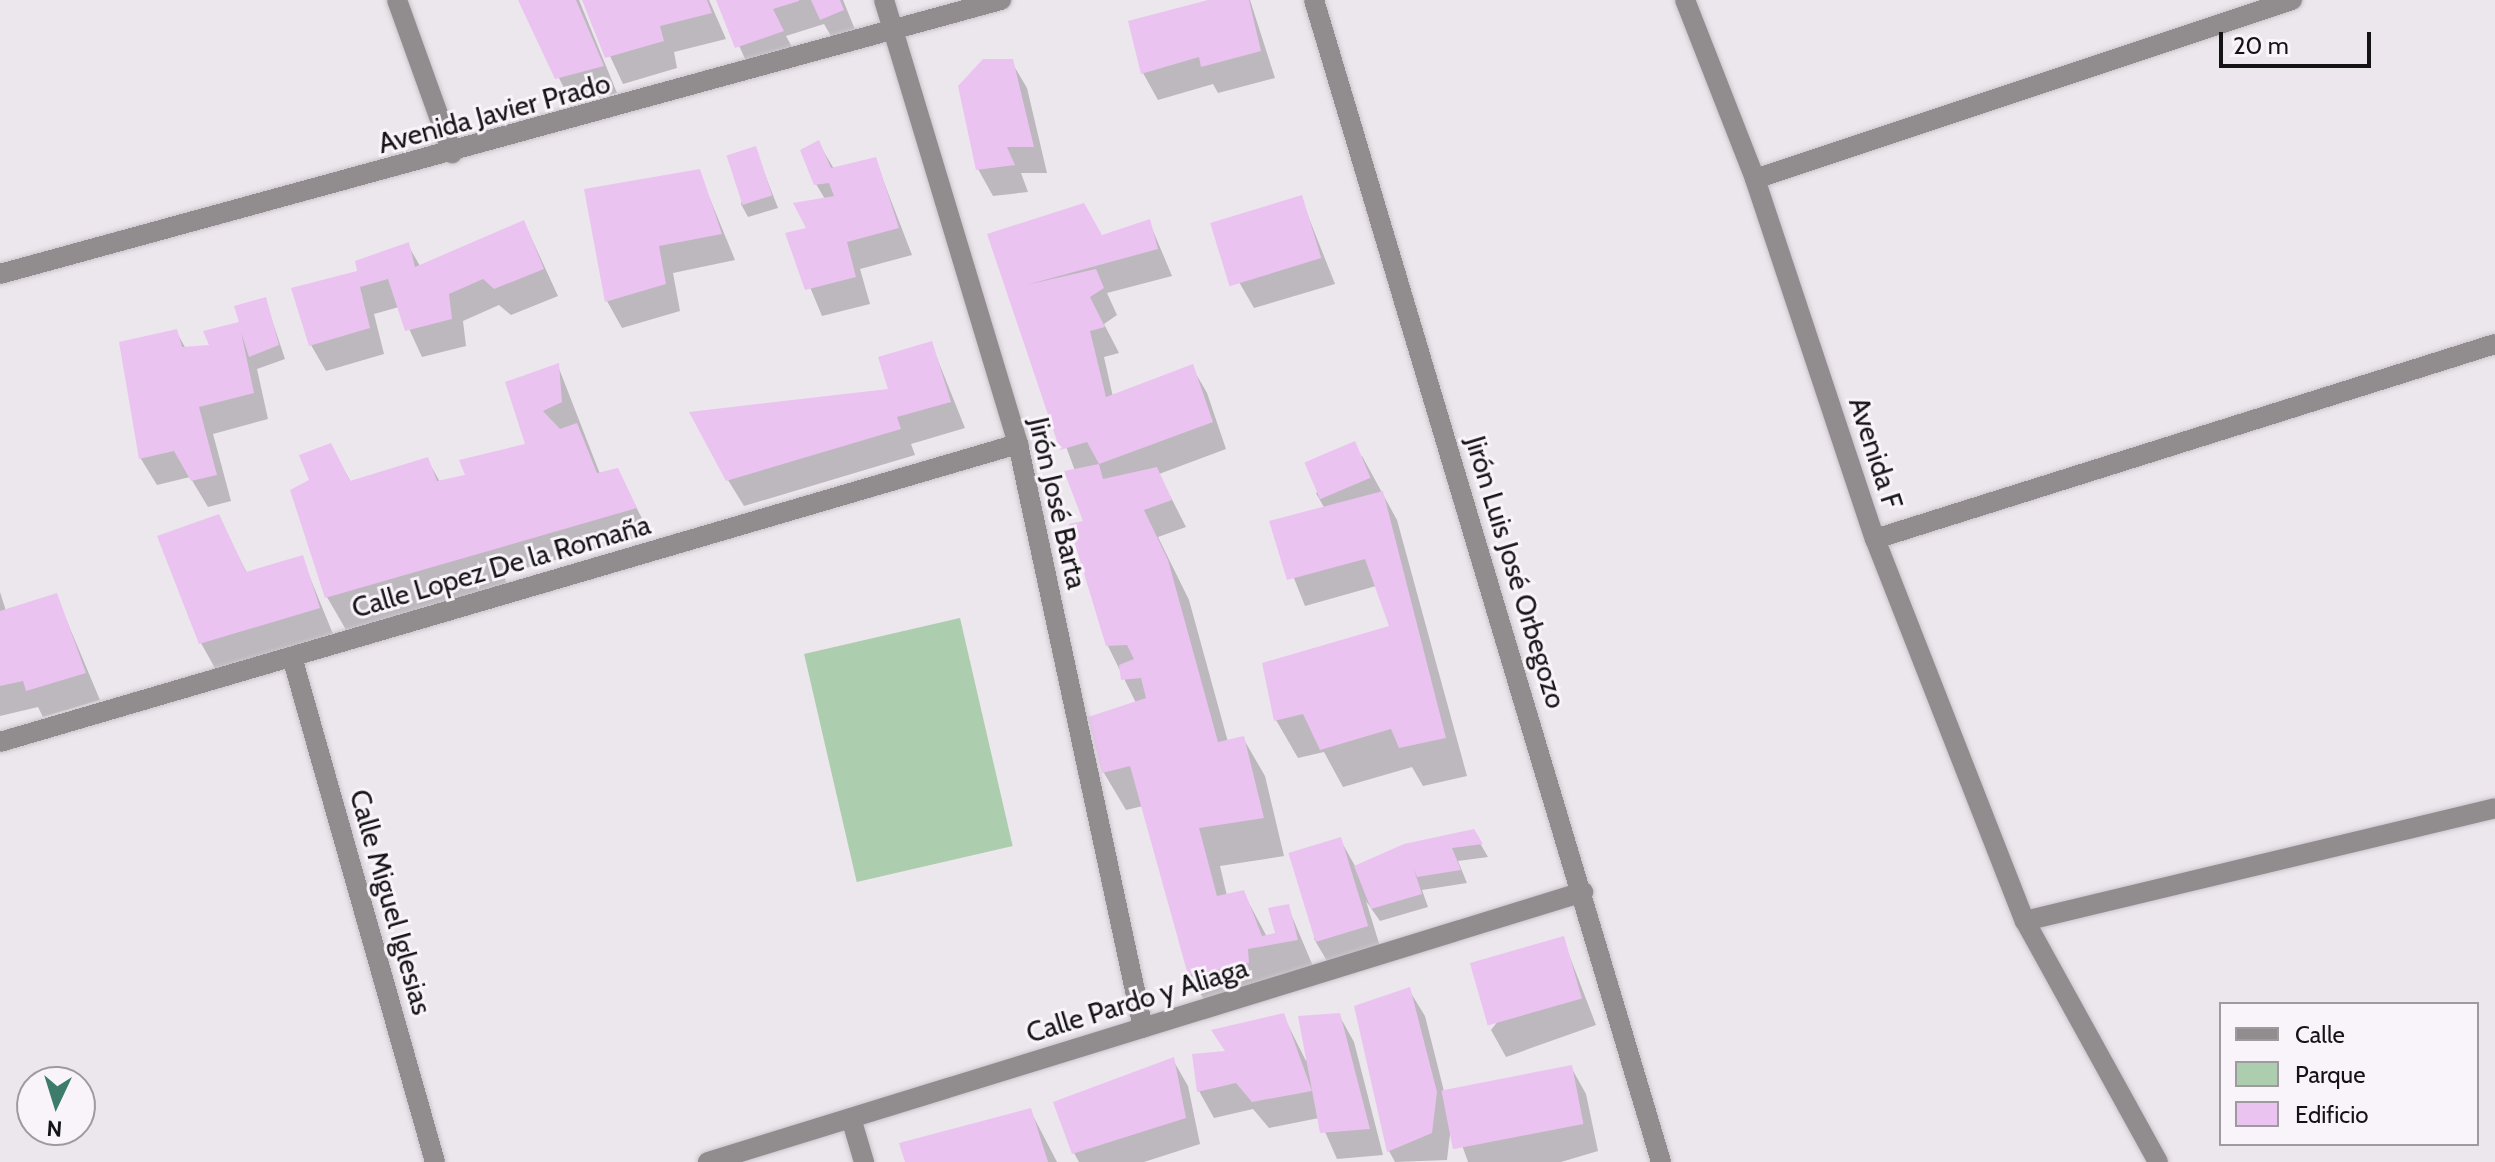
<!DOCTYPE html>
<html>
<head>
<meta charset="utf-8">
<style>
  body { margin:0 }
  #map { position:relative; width:2495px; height:1162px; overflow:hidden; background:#ece6ed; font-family:Cabin,sans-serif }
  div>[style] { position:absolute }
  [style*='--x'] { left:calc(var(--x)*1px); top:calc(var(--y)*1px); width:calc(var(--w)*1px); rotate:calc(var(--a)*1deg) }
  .green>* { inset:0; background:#accdae; transform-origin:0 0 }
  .shadow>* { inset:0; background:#0003 }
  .building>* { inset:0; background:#ebc3f1; transform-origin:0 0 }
  .roads { filter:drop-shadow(0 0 2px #cac4cb) drop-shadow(0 0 2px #cac4cb) }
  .minor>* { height:20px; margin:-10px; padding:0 10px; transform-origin:10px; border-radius:10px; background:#918d8e }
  span { translate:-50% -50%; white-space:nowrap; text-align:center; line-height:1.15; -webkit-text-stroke:6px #f9f4fa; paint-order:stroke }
  .street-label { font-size:28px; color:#151316 }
  .legend { position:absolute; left:2219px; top:1002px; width:260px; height:144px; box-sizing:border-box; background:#f9f4fa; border:2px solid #9e9a9f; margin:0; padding:10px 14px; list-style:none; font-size:24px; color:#151316 }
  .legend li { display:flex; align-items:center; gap:16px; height:40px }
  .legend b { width:40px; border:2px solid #9e9a9f }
  .north { position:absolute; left:16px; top:1066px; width:80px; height:80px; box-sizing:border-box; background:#f9f4fa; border:2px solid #9e9a9f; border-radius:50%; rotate:184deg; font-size:22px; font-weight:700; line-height:32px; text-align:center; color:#151316 }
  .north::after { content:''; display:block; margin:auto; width:28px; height:36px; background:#3d7c6a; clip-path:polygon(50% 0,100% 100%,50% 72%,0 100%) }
  .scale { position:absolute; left:2219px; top:32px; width:152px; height:36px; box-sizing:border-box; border:4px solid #151316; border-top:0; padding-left:10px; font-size:24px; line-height:28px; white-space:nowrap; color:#151316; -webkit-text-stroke:6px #f9f4fa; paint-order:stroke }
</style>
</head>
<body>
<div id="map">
  <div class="green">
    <i style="left:960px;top:618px;width:234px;height:160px;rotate:77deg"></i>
  </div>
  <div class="shadow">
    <i style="clip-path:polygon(520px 0,579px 0,617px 93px,572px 104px)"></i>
    <i style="clip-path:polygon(584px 0,709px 0,726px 39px,674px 52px,677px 68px,623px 84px)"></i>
    <i style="clip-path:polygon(718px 0,843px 0,858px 37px,837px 46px,824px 24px,786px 36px,798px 58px,752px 74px)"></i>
    <i style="clip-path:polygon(1218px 0,1250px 0,1275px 78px,1218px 93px,1213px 84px,1158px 100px,1143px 73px)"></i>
    <i style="clip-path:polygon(1011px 61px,1027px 88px,1047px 173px,1021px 173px,1028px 192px,993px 196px,978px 169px)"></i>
    <i style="clip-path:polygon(818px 142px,834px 169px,875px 159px,912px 255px,860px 269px,870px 304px,822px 316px,788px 234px,809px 229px,825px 199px,816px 184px)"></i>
    <i style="clip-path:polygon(755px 149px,778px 208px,748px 217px,741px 204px)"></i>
    <i style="clip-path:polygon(699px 172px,735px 260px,673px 273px,680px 311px,622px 328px,607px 301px)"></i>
    <i style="clip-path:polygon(1301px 198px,1335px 284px,1254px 308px,1239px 282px)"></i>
    <i style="clip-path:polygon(1149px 221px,1172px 276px,1107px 293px,1117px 315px,1104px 324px,1119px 353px,1104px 357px,1113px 397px,1192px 367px,1207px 393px,1226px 449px,1159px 474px,1186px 527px,1158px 537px,1189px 600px,1228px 742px,1243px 738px,1265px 776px,1284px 856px,1220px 866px,1227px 896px,1243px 892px,1267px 937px,1278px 934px,1288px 907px,1318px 978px,1269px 987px,1269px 1000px,1211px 1012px,1189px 974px,1143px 806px,1126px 810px,1104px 773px,1091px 719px,1136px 703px,1108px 646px,1075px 471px,989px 235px,1101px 237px)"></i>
    <i style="clip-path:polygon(524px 222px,558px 296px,511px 315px,499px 305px,463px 321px,466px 346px,422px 357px,399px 307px,374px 314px,384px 354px,326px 371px,311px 345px,359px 272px,408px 245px,420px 266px)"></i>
    <i style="clip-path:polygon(265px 299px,285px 359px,257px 369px,268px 419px,213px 434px,231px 501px,208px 507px,190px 477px,157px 485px,141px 459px,121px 344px,176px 331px,186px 349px,212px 346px)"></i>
    <i style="clip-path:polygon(931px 343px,965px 428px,911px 444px,915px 455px,744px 506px,728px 480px,891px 390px)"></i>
    <i style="clip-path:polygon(558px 366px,600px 474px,617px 470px,650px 534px,504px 574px,507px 586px,349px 635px,327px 597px,311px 481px,330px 445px,351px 482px,427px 459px,440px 482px,467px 477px,527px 445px)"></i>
    <i style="clip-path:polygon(1362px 456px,1397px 520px,1467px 776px,1423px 786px,1412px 767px,1343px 787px,1324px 752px,1298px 758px,1276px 720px,1391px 627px,1376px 586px,1305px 606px,1272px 523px,1325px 509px,1316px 493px)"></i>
    <i style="clip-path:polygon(218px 516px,247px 573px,302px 558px,333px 634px,216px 670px,201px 643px)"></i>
    <i style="clip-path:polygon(0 592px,6px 611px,56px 595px,100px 700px,43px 717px,38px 707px,0 716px)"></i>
    <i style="clip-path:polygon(1473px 831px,1488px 857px,1458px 861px,1467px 883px,1422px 890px,1428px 907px,1380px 921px,1366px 901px,1382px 953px,1330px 966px,1314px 939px,1340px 839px,1355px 866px)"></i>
    <i style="clip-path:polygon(1563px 939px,1596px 1025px,1506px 1057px,1491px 1030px)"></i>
    <i style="clip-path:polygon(1409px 990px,1425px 1016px,1448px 1107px,1571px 1067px,1586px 1094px,1598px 1151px,1561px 1162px,1468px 1162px,1452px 1117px,1447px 1160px,1395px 1162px,1389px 1151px)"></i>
    <i style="clip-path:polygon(1283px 1015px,1306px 1061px,1339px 1015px,1354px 1042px,1383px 1155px,1337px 1159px,1319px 1118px,1269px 1128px,1253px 1109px,1214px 1118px,1199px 1091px,1226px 1053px)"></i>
    <i style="clip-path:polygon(1173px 1060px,1188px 1086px,1200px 1144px,1144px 1162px,1079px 1162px,1074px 1153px)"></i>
    <i style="clip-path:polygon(1030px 1110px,1057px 1162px,907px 1162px)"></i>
  </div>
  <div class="building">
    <i style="clip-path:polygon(518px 0,576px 0,604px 66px,555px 79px)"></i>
    <i style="clip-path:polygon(582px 0,707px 0,712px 13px,660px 26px,664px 41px,605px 58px)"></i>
    <i style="clip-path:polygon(716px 0,799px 0,799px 1px,773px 9px,784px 31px,735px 48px)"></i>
    <i style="clip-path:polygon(811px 0,840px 0,844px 10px,820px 20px)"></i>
    <i style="clip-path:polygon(1208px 0,1249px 0,1261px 51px,1201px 67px,1199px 57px,1141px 74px,1128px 21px)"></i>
    <i style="clip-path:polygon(983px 59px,1013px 59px,1034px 147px,1007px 147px,1015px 165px,976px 170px,958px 86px)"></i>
    <i style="clip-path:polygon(819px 140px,831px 168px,876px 157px,899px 228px,847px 242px,856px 277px,805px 290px,785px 233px,806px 228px,793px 203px,834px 196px,829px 183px,814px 185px,800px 150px)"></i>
    <i style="left:756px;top:146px;width:52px;height:31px;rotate:72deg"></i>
    <i style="clip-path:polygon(700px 169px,722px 234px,659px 246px,666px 284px,605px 302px,584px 189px)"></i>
    <i style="left:1302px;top:195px;width:66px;height:96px;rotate:73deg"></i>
    <i style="clip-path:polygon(1084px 203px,1102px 235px,1150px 219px,1158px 249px,1026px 285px,1096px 269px,1104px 288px,1090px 297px,1105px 327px,1090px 331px,1106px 397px,1193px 364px,1213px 422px,1099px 464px,1087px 442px,1060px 450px,987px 234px)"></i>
    <i style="clip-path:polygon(524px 220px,544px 269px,494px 289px,483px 279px,449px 294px,452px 319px,405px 331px,388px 279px,360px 287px,370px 328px,309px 346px,291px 288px,357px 271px,355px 261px,409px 242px,415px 267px)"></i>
    <i style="clip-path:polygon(266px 297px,279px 345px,249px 357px,241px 332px,254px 393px,199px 407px,217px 475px,191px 481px,174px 451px,139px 459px,119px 342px,177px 329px,182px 347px,209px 345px,203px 331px,239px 322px,234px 306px)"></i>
    <i style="clip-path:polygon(932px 341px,951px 402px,897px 417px,901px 429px,726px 481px,689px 412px,888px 389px,878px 357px)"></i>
    <i style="clip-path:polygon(559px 363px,562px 402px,543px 411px,560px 429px,577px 423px,597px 473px,618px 468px,637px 508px,325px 598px,290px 490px,309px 480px,299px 455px,331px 443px,350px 481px,428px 457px,437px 481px,465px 475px,459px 460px,525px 444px,505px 382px)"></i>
    <i style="left:1355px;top:441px;width:40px;height:55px;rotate:67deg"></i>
    <i style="clip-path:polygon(1099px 464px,1103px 479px,1157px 467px,1172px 500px,1144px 510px,1168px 560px,1218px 742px,1244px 736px,1264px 818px,1199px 828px,1217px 896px,1244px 890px,1262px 936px,1275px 933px,1268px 908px,1289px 904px,1298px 940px,1248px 949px,1249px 963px,1188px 975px,1130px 766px,1102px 773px,1088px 717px,1146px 698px,1141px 678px,1121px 680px,1119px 665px,1134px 659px,1127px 645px,1106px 646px,1069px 524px,1083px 521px,1064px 471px)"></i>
    <i style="clip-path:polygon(1383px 491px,1446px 738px,1399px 748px,1391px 729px,1320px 750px,1303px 714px,1274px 721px,1262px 663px,1389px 626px,1365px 559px,1287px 580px,1269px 521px)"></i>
    <i style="clip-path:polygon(219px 514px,246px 572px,303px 555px,320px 608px,199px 644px,157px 536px)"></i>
    <i style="clip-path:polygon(57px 593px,86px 673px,26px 691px,23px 681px,0 686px,0 611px)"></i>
    <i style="clip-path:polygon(1474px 829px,1483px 844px,1452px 848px,1461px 870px,1417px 877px,1413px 867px,1422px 894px,1371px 909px,1354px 866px,1404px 844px)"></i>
    <i style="left:1341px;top:837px;width:93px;height:55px;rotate:73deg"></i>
    <i style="left:1564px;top:936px;width:65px;height:98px;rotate:74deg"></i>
    <i style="clip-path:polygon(1410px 987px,1437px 1092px,1432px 1133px,1387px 1152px,1354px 1006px)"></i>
    <i style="clip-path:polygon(1284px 1013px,1312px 1091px,1252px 1102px,1236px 1083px,1197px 1092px,1192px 1054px,1225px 1051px,1211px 1030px)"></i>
    <i style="clip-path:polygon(1340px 1013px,1370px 1129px,1320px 1133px,1298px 1016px)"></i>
    <i style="clip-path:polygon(1174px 1057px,1186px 1118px,1072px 1154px,1053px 1102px)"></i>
    <i style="left:1572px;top:1065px;width:60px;height:133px;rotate:79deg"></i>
    <i style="clip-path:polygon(1031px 1108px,1048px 1162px,905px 1162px,899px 1143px)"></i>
  </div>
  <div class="roads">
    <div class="minor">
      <i style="--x:397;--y:0;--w:163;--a:70.2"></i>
      <i style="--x:884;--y:0;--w:464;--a:73.2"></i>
      <i style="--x:1018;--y:444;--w:597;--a:77.92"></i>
      <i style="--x:1314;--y:0;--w:1213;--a:73.37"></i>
      <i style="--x:1685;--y:0;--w:192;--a:68.6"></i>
      <i style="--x:1755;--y:179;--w:379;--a:71.6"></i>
      <i style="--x:1875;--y:539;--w:410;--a:68.6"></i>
      <i style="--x:2025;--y:921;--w:275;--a:61.1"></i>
      <i style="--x:1755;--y:179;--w:566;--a:-18.43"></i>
      <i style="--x:0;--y:274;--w:1038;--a:-15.31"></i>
      <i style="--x:1875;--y:539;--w:650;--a:-17.46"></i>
      <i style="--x:292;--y:657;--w:525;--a:74.19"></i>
      <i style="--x:0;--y:742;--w:1061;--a:-16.32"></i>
      <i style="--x:2025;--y:921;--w:483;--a:-13.5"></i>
      <i style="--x:851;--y:1118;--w:46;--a:73.5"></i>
      <i style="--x:708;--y:1162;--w:916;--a:-17.15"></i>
    </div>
  </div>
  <div class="street-label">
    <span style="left:494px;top:113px;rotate:-15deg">Avenida Javier Prado</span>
    <span style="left:1876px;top:453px;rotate:72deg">Avenida F</span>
    <span style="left:1058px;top:503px;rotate:77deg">Jirón José Barta</span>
    <span style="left:501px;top:566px;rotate:-16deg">Calle Lopez De la Romaña</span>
    <span style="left:1516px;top:572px;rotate:73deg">Jirón Luis José Orbegozo</span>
    <span style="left:391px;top:902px;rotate:74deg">Calle Miguel Iglesias</span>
    <span style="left:1137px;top:1000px;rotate:-17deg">Calle Pardo y Aliaga</span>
  </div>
  <ul class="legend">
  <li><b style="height:10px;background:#918d8e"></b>Calle</li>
  <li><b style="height:22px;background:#accdae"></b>Parque</li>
  <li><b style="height:22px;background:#ebc3f1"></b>Edificio</li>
  </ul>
  <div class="north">N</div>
  <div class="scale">20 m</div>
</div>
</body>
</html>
